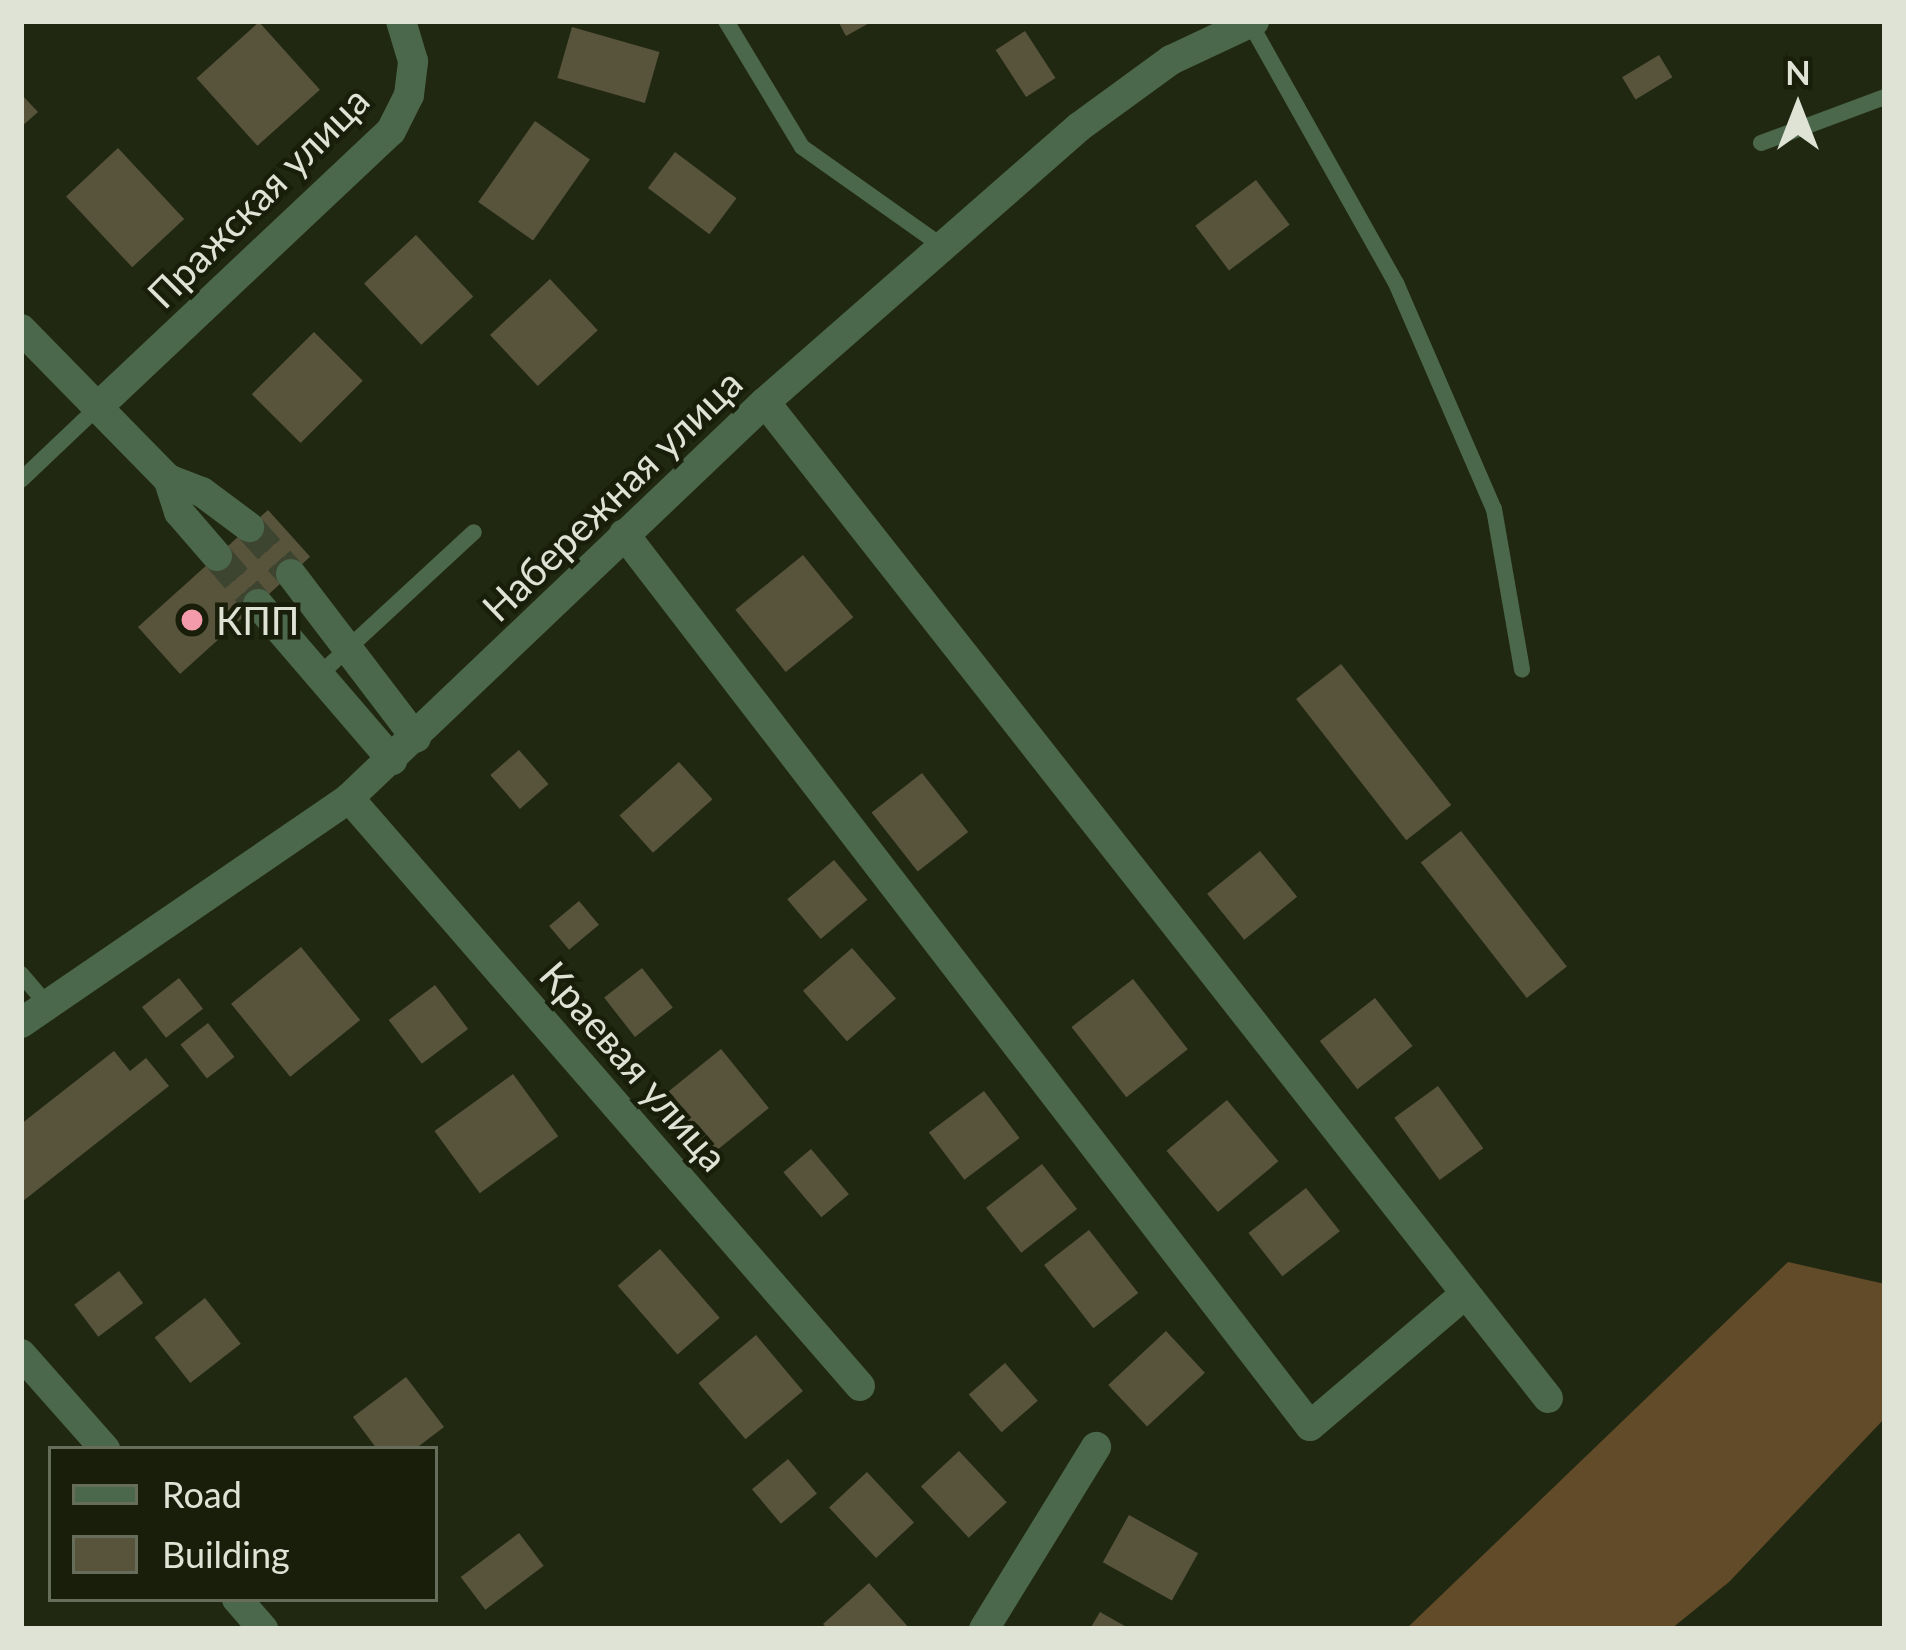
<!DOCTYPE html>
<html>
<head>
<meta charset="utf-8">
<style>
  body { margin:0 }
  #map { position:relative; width:1906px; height:1650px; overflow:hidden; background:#212812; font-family:Lato,sans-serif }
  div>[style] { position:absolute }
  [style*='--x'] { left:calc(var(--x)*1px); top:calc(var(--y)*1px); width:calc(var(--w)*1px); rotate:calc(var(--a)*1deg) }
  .forest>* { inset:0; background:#614b29 }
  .building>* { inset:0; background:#58543b; transform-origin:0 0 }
  .minor-tunnel>* { height:30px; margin-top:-15px; transform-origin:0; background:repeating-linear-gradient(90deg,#3d442f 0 30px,transparent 0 45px) }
  .service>* { height:16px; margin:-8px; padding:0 8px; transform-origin:8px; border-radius:8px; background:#4b674c }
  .minor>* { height:30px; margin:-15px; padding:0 15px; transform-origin:15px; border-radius:15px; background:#4b674c }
  .tertiary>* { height:30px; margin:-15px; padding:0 15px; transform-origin:15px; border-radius:15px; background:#4b674c }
  .dots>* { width:33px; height:33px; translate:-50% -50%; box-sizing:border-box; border:6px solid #181e09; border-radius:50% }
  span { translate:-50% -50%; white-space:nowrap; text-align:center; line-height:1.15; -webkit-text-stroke:9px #181e09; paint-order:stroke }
  .street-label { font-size:39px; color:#dee3d5 }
  .poi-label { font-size:39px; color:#dee3d5 }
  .left { translate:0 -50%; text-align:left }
  .frame { position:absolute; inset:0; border:24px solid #dee3d5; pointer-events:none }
  .legend { position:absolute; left:48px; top:1446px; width:390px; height:156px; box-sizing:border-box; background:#181e09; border:3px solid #676d5b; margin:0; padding:15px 21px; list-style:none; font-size:36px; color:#dee3d5 }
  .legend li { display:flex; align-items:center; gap:24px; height:60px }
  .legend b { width:60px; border:3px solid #676d5b }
  .north { position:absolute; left:1738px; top:48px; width:120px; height:120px; -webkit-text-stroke:9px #181e09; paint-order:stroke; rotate:0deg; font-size:33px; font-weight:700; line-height:48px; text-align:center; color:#dee3d5 }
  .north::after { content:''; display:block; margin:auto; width:42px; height:54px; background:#dee3d5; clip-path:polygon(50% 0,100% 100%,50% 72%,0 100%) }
</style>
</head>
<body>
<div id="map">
  <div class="forest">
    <i style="clip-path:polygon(1788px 1262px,1885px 1284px,1885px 1418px,1729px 1582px,1671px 1629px,1406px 1629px)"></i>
  </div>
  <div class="building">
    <i style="clip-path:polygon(838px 21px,873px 21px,846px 36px)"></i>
    <i style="left:259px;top:22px;width:91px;height:84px;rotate:48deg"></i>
    <i style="left:572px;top:27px;width:91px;height:53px;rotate:16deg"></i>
    <i style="left:1025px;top:31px;width:56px;height:35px;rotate:57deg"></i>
    <i style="left:1659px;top:55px;width:26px;height:43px;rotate:59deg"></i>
    <i style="clip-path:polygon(21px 94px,38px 112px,21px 127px)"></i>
    <i style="left:535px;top:121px;width:67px;height:99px;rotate:35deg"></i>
    <i style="left:118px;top:148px;width:97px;height:71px;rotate:47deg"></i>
    <i style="left:675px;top:152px;width:77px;height:45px;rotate:37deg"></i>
    <i style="left:1256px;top:180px;width:56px;height:76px;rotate:53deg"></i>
    <i style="left:416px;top:235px;width:84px;height:71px;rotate:47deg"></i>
    <i style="left:550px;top:279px;width:70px;height:82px;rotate:47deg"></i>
    <i style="left:314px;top:332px;width:69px;height:88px;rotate:45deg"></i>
    <i style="left:268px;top:510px;width:63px;height:175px;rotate:48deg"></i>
    <i style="left:803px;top:555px;width:80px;height:87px;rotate:51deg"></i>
    <i style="left:1341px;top:664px;width:179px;height:57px;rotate:52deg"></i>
    <i style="left:519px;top:750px;width:45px;height:38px;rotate:49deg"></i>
    <i style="left:679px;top:762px;width:50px;height:80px;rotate:48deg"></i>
    <i style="left:922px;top:773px;width:75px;height:64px;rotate:52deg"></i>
    <i style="left:1461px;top:831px;width:172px;height:51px;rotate:52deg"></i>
    <i style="left:1260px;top:851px;width:59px;height:68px;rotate:51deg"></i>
    <i style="left:834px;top:860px;width:52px;height:61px;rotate:50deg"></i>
    <i style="left:579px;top:901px;width:31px;height:39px;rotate:50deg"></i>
    <i style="left:301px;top:947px;width:94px;height:90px;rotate:51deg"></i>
    <i style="left:852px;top:948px;width:67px;height:65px;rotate:49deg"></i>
    <i style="left:642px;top:968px;width:50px;height:48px;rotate:52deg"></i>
    <i style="left:179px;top:978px;width:39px;height:47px;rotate:52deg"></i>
    <i style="left:1133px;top:979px;width:89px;height:78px;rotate:52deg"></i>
    <i style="left:435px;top:985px;width:55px;height:58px;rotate:53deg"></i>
    <i style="left:1375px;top:998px;width:61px;height:70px;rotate:52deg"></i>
    <i style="left:208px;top:1023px;width:43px;height:35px;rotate:52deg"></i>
    <i style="left:721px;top:1049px;width:76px;height:76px;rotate:51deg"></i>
    <i style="clip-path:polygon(114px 1051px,130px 1071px,146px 1058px,169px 1086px,23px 1201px,21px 1124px)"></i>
    <i style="left:513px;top:1074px;width:77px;height:97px;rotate:54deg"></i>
    <i style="left:1438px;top:1086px;width:77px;height:54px;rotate:54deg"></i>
    <i style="left:984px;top:1091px;width:59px;height:69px;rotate:53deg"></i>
    <i style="left:1227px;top:1100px;width:80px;height:79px;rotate:50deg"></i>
    <i style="left:811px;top:1149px;width:59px;height:36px;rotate:50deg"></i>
    <i style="left:1042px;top:1164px;width:57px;height:71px;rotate:52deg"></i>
    <i style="left:1306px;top:1188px;width:55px;height:73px;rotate:52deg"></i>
    <i style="left:1089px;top:1230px;width:80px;height:57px;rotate:52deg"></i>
    <i style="left:660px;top:1249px;width:91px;height:56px;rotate:49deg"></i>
    <i style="left:119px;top:1271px;width:40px;height:56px;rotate:53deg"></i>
    <i style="left:205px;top:1298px;width:58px;height:64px;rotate:52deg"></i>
    <i style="left:1166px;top:1331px;width:57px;height:79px;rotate:47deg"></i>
    <i style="left:756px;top:1335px;width:73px;height:75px;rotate:50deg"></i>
    <i style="left:1005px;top:1363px;width:50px;height:48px;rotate:49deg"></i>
    <i style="clip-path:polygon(406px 1377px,444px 1427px,415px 1449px,377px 1449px,353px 1417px)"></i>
    <i style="left:959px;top:1451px;width:70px;height:52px;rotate:47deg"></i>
    <i style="left:788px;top:1459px;width:45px;height:47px;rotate:50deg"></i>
    <i style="left:867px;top:1472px;width:69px;height:52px;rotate:47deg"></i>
    <i style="left:1129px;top:1515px;width:79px;height:54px;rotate:29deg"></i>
    <i style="left:519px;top:1533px;width:41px;height:73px;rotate:53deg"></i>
    <i style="clip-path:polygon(869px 1583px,910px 1629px,828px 1629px,823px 1624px)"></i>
    <i style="clip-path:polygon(1100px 1612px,1130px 1629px,1090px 1629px)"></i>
  </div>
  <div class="minor-tunnel">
    <i style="--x:249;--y:527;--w:63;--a:48.2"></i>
    <i style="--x:217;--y:556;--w:63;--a:49.5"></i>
  </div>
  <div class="service">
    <i style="--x:726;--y:21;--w:147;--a:58.9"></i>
    <i style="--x:802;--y:147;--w:171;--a:35.3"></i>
    <i style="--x:1250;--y:23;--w:298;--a:60.7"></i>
    <i style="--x:1396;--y:283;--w:246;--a:66.6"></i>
    <i style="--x:1494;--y:509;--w:163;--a:80.1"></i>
    <i style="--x:1761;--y:143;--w:132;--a:-20.4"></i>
    <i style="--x:21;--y:480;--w:110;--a:-43.5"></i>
    <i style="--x:318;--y:676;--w:212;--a:-42.7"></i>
    <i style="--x:21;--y:974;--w:45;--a:49.5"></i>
  </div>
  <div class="minor">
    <i style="--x:21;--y:329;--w:210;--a:45.6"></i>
    <i style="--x:765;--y:402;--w:1267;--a:51.83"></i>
    <i style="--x:101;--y:404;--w:398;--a:-43.3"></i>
    <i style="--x:391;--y:131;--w:40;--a:-63.4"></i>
    <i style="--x:409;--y:95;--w:34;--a:-83"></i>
    <i style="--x:413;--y:61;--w:42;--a:-106.7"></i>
    <i style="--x:624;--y:534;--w:1125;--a:52.44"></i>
    <i style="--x:1310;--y:1426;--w:201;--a:-40.4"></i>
    <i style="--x:217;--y:556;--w:58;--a:-130.8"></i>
    <i style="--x:179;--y:512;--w:35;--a:-108"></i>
    <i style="--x:168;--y:479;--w:36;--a:21"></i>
    <i style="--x:202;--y:492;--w:59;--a:36.7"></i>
    <i style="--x:291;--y:574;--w:206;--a:52.7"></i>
    <i style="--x:258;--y:604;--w:206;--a:49.3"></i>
    <i style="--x:349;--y:798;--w:779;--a:49.01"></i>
    <i style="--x:21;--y:1354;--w:127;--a:48.5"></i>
    <i style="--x:237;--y:1599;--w:40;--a:49"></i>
    <i style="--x:984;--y:1629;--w:214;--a:-58.4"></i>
  </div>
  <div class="tertiary">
    <i style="--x:21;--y:1023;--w:398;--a:-34.4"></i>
    <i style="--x:349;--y:798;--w:574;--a:-43.59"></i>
    <i style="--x:765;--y:402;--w:417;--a:-41.2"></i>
    <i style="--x:1079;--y:127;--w:114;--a:-36.1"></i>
    <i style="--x:1171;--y:60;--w:92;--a:-25.2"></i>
  </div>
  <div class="dots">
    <i style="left:192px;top:620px;background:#f39aab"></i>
  </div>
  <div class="street-label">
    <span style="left:258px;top:197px;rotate:-45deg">Пражская улица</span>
    <span style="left:612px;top:495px;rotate:-44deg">Набережная улица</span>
    <span style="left:634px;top:1066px;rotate:49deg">Краевая улица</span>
  </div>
  <div class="poi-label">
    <span class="left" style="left:216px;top:620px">КПП</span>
  </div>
  <div class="frame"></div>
  <ul class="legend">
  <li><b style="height:15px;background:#4b674c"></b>Road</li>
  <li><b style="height:33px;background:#58543b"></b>Building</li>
  </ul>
  <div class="north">N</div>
</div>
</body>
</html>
